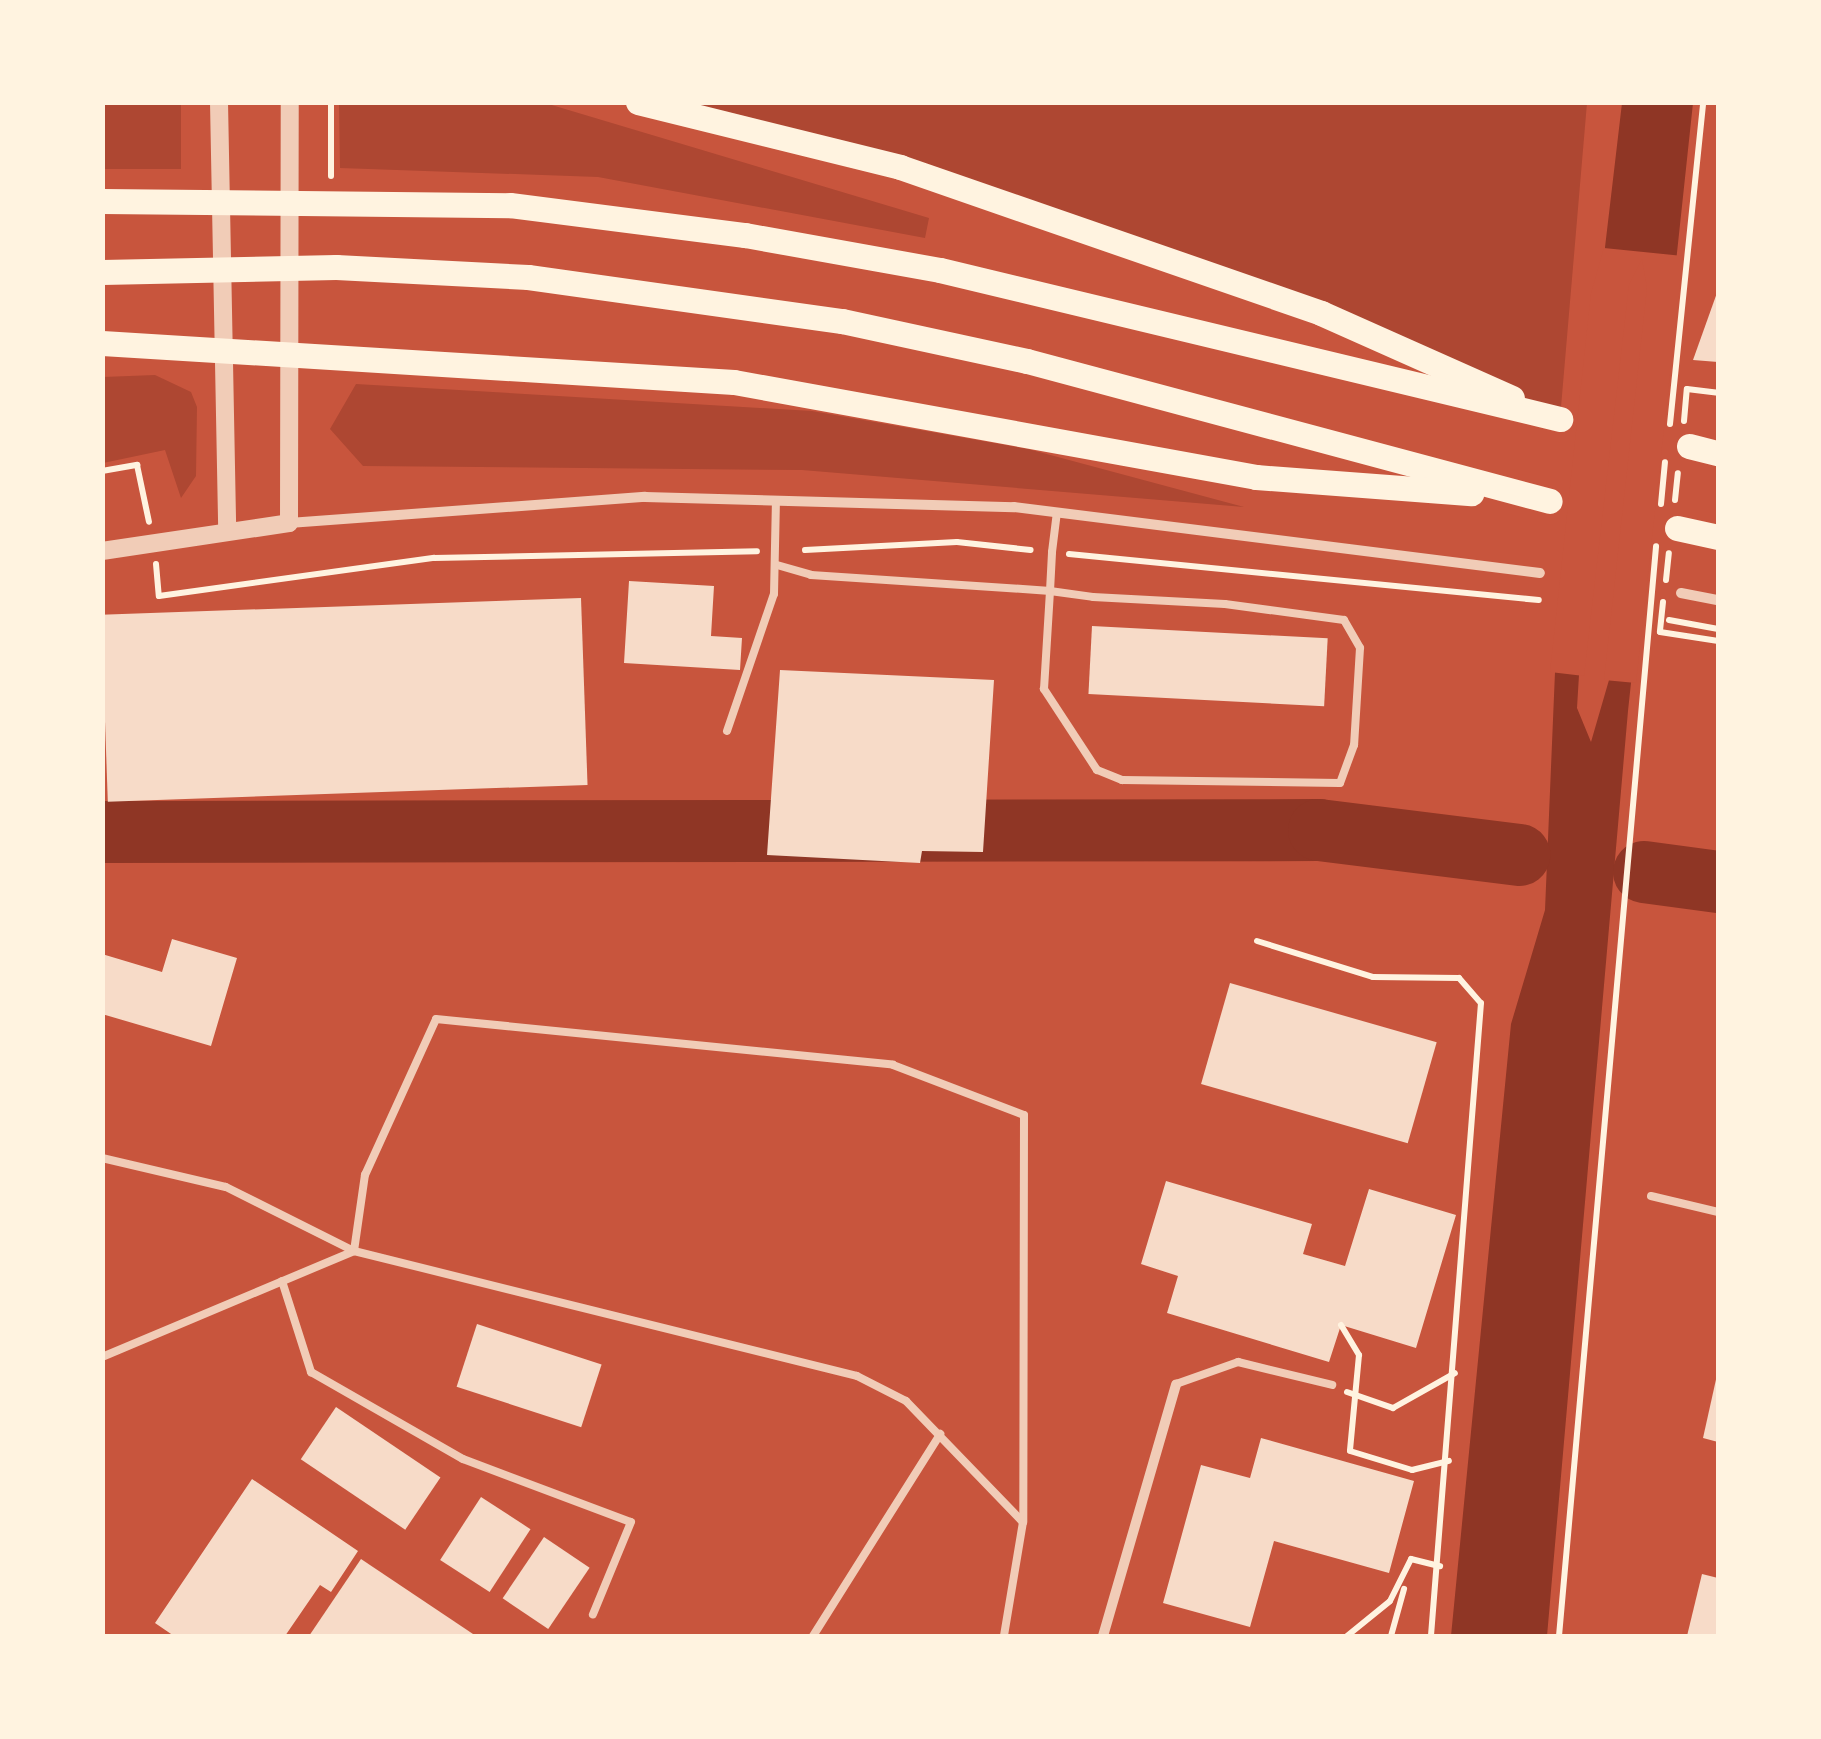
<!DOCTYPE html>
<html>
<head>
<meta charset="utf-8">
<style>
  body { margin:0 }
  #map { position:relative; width:1821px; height:1739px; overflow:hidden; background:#c8553d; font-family:Manrope,sans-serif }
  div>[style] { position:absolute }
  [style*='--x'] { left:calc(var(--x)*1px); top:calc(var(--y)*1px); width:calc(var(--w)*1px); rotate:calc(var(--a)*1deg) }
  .green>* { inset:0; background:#ae4732; transform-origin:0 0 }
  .water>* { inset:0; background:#8f3625 }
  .pier>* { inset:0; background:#c8553d }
  .river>* { height:62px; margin:-31px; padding:0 31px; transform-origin:31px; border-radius:31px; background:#8f3625 }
  .building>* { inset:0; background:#f7dbc8; transform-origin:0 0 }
  .path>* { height:6px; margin:-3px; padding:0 3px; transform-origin:3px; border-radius:3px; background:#fff3e0 }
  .service>* { height:8px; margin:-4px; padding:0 4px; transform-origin:4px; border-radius:4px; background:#f1ccb7 }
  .minor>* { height:10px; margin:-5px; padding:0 5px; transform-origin:5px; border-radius:5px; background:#f1ccb7 }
  .tertiary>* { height:18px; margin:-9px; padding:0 9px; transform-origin:9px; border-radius:9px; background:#f1ccb7 }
  .trunk>* { height:25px; margin:-12.5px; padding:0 12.5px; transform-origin:12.5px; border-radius:12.5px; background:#fff3e0 }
  span { translate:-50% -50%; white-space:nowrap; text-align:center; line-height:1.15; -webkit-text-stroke:8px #fff3e0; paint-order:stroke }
  .frame { position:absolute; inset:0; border:105px solid #fff3e0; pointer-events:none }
</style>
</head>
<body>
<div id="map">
  <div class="green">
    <i style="left:102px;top:103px;width:79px;height:66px"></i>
    <i style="clip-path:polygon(339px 103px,545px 103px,929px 218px,925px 238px,598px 177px,340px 168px)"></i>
    <i style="clip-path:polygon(641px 103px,1587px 103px,1560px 419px,1321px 313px,900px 167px)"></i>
    <i style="clip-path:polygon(155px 375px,191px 392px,197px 407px,196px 476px,181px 498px,165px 450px,103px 463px,103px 377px)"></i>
    <i style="clip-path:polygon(356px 384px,812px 411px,1028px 449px,1244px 507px,802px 470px,363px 466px,330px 429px)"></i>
  </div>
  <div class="water">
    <i style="clip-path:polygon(evenodd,1622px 103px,1693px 103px,1628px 711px,1547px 1636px,1451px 1636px,1511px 1024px,1545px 910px,1555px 672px,1622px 103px,1637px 254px,1646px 254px,1652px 288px,1609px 680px,1591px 742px,1577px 708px,1579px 675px,1624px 284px,1637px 254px)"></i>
  </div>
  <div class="pier">
    <i style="clip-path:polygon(1604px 248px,1683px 256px,1636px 683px,1604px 680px,1647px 288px,1642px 259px,1629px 285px,1584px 676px,1550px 672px,1591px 293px)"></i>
  </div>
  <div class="river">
    <i style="--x:102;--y:832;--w:1217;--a:-0.09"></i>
    <i style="--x:1319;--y:830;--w:202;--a:7.1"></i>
    <i style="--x:1644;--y:872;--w:75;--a:7.7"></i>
  </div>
  <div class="building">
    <i style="clip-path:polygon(1718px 290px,1718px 362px,1693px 360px)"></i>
    <i style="clip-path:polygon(629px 581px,714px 586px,711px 636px,742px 638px,740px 670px,624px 663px)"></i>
    <i style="left:581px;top:598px;width:187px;height:480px;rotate:88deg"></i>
    <i style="left:1092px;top:626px;width:236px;height:68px;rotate:3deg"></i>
    <i style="clip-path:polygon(780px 670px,994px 680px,983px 852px,922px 851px,920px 863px,767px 855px)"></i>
    <i style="clip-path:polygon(172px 939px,237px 958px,211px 1046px,102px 1014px,102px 954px,162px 972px)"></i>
    <i style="left:1230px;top:983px;width:215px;height:105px;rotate:16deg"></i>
    <i style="clip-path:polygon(1166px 1181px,1312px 1224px,1303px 1254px,1345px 1266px,1369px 1189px,1456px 1215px,1416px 1348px,1341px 1325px,1329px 1362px,1167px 1313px,1178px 1276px,1141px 1264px)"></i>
    <i style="left:477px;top:1324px;width:131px;height:66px;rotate:18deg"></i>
    <i style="clip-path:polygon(1717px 1375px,1718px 1375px,1718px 1442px,1703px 1438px)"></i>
    <i style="left:336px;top:1407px;width:126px;height:63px;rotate:34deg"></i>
    <i style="clip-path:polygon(1261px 1438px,1414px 1481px,1389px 1573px,1274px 1541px,1250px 1627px,1163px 1603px,1201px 1465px,1250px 1478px)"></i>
    <i style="clip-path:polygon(252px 1479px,358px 1551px,331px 1592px,320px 1585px,285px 1636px,174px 1636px,155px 1623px)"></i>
    <i style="left:481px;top:1497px;width:59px;height:75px;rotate:33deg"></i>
    <i style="left:544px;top:1537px;width:55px;height:74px;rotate:34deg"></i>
    <i style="clip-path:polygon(361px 1559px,476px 1636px,309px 1636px)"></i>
    <i style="clip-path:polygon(1702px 1574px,1718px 1578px,1718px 1636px,1687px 1636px)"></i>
  </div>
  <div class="path">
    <i style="--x:331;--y:102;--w:74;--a:90"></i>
    <i style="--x:1684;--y:421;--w:32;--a:-85"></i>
    <i style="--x:1687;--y:389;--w:31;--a:7"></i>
    <i style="--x:1670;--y:424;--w:324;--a:-84.1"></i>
    <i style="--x:102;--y:471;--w:36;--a:-10"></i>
    <i style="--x:137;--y:465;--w:58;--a:78.1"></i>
    <i style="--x:1675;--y:500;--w:27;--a:-84"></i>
    <i style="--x:1661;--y:504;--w:42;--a:-84.6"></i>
    <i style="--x:805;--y:550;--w:152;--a:-3"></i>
    <i style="--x:957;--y:542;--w:74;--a:6.2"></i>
    <i style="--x:1069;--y:554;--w:472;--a:5.6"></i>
    <i style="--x:156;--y:564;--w:32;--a:85"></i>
    <i style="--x:159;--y:596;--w:278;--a:-7.9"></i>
    <i style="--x:434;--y:558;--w:323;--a:-1.2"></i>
    <i style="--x:1666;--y:580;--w:27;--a:-84"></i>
    <i style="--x:1663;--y:602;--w:30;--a:96"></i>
    <i style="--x:1660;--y:632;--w:59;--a:8.8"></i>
    <i style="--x:1669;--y:620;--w:50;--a:10.4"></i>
    <i style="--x:1257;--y:941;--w:121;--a:17.2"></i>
    <i style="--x:1373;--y:977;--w:86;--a:0.7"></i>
    <i style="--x:1459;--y:978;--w:33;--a:49"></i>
    <i style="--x:1481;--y:1003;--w:635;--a:94.52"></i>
    <i style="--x:1341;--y:1325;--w:35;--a:59"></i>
    <i style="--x:1359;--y:1355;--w:96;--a:95.4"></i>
    <i style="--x:1350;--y:1451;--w:65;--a:17"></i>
    <i style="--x:1412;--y:1470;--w:38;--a:-14"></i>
    <i style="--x:1347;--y:1392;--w:49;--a:19.2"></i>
    <i style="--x:1393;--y:1408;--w:71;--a:-29.4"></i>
    <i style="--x:1347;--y:1636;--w:55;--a:-39.1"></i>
    <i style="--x:1390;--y:1601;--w:47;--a:-63.4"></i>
    <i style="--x:1411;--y:1559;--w:30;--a:14"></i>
    <i style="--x:1391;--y:1636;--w:49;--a:-74.5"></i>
    <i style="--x:1559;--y:1636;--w:1094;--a:-84.91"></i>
  </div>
  <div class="service">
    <i style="--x:777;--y:565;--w:35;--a:16"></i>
    <i style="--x:811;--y:575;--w:240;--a:3.8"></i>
    <i style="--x:1050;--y:591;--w:43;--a:7.9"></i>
    <i style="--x:1093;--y:597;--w:132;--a:3"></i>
    <i style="--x:1225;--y:604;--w:120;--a:7.7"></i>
    <i style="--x:1344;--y:620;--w:32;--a:60"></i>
    <i style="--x:1360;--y:648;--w:97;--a:93.5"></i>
    <i style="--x:1354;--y:745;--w:40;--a:110.2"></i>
    <i style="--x:1340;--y:783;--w:218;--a:-179.2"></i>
    <i style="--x:1122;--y:780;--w:27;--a:-158"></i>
    <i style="--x:1097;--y:770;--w:97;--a:-123.2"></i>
    <i style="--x:1044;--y:689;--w:98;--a:-86.5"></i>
    <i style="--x:1050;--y:591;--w:39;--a:-87"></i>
    <i style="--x:1052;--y:552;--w:40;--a:-82.9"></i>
    <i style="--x:727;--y:731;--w:145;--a:-71.1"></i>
    <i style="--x:774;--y:594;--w:94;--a:-88.8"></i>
    <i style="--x:102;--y:1158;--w:127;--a:13.2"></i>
    <i style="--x:226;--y:1187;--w:143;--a:26.6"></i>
    <i style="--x:354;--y:1251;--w:77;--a:-81.8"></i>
    <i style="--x:365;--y:1175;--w:171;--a:-65.5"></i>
    <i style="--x:436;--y:1019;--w:459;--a:5.7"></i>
    <i style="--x:893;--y:1065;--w:140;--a:20.9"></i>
    <i style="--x:1024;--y:1115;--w:407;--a:90.1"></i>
    <i style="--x:1023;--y:1522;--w:116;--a:99.5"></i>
    <i style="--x:1651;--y:1196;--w:69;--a:13.4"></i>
    <i style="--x:282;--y:1281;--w:96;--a:72.3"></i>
    <i style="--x:311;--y:1372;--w:175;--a:29.8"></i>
    <i style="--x:463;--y:1459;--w:179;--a:20.6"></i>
    <i style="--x:631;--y:1522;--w:100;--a:112.4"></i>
    <i style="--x:102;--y:1357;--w:273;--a:-22.8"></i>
    <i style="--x:354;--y:1251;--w:518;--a:13.96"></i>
    <i style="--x:857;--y:1376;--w:55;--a:27"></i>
    <i style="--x:906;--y:1401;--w:168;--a:46"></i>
    <i style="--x:1176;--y:1384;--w:66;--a:-19.5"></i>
    <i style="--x:1238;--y:1362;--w:97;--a:13.7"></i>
    <i style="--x:813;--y:1636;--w:239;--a:-57.8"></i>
  </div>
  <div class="minor">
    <i style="--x:289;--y:523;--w:357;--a:-4.2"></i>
    <i style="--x:645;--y:497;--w:369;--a:1.6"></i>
    <i style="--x:1014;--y:507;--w:530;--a:7.15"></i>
    <i style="--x:1681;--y:593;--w:38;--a:11"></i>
    <i style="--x:1103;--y:1636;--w:262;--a:-73.8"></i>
  </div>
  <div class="tertiary">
    <i style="--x:219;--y:102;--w:427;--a:88.9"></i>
    <i style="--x:102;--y:551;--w:189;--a:-8.5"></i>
    <i style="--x:289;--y:523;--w:421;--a:-89.9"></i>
  </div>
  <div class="trunk">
    <i style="--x:638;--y:102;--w:270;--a:13.9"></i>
    <i style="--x:900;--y:167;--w:446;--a:19.1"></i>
    <i style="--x:1321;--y:313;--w:209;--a:24"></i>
    <i style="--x:102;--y:201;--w:408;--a:0.6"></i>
    <i style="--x:510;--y:205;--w:237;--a:7.3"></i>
    <i style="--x:745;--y:235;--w:198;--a:10.2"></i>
    <i style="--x:940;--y:270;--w:638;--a:13.51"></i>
    <i style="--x:102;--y:272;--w:234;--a:-1.2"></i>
    <i style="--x:336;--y:267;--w:192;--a:3"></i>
    <i style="--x:528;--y:277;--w:317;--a:8"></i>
    <i style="--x:842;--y:321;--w:189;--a:12.2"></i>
    <i style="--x:1027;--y:361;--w:541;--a:14.99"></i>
    <i style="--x:102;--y:343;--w:633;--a:3.53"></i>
    <i style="--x:734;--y:382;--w:531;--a:10.31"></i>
    <i style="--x:1256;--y:477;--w:216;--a:4.3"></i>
    <i style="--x:1689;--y:446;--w:30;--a:14"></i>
    <i style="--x:1677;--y:528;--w:42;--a:12.4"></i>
  </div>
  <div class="frame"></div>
</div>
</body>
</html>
